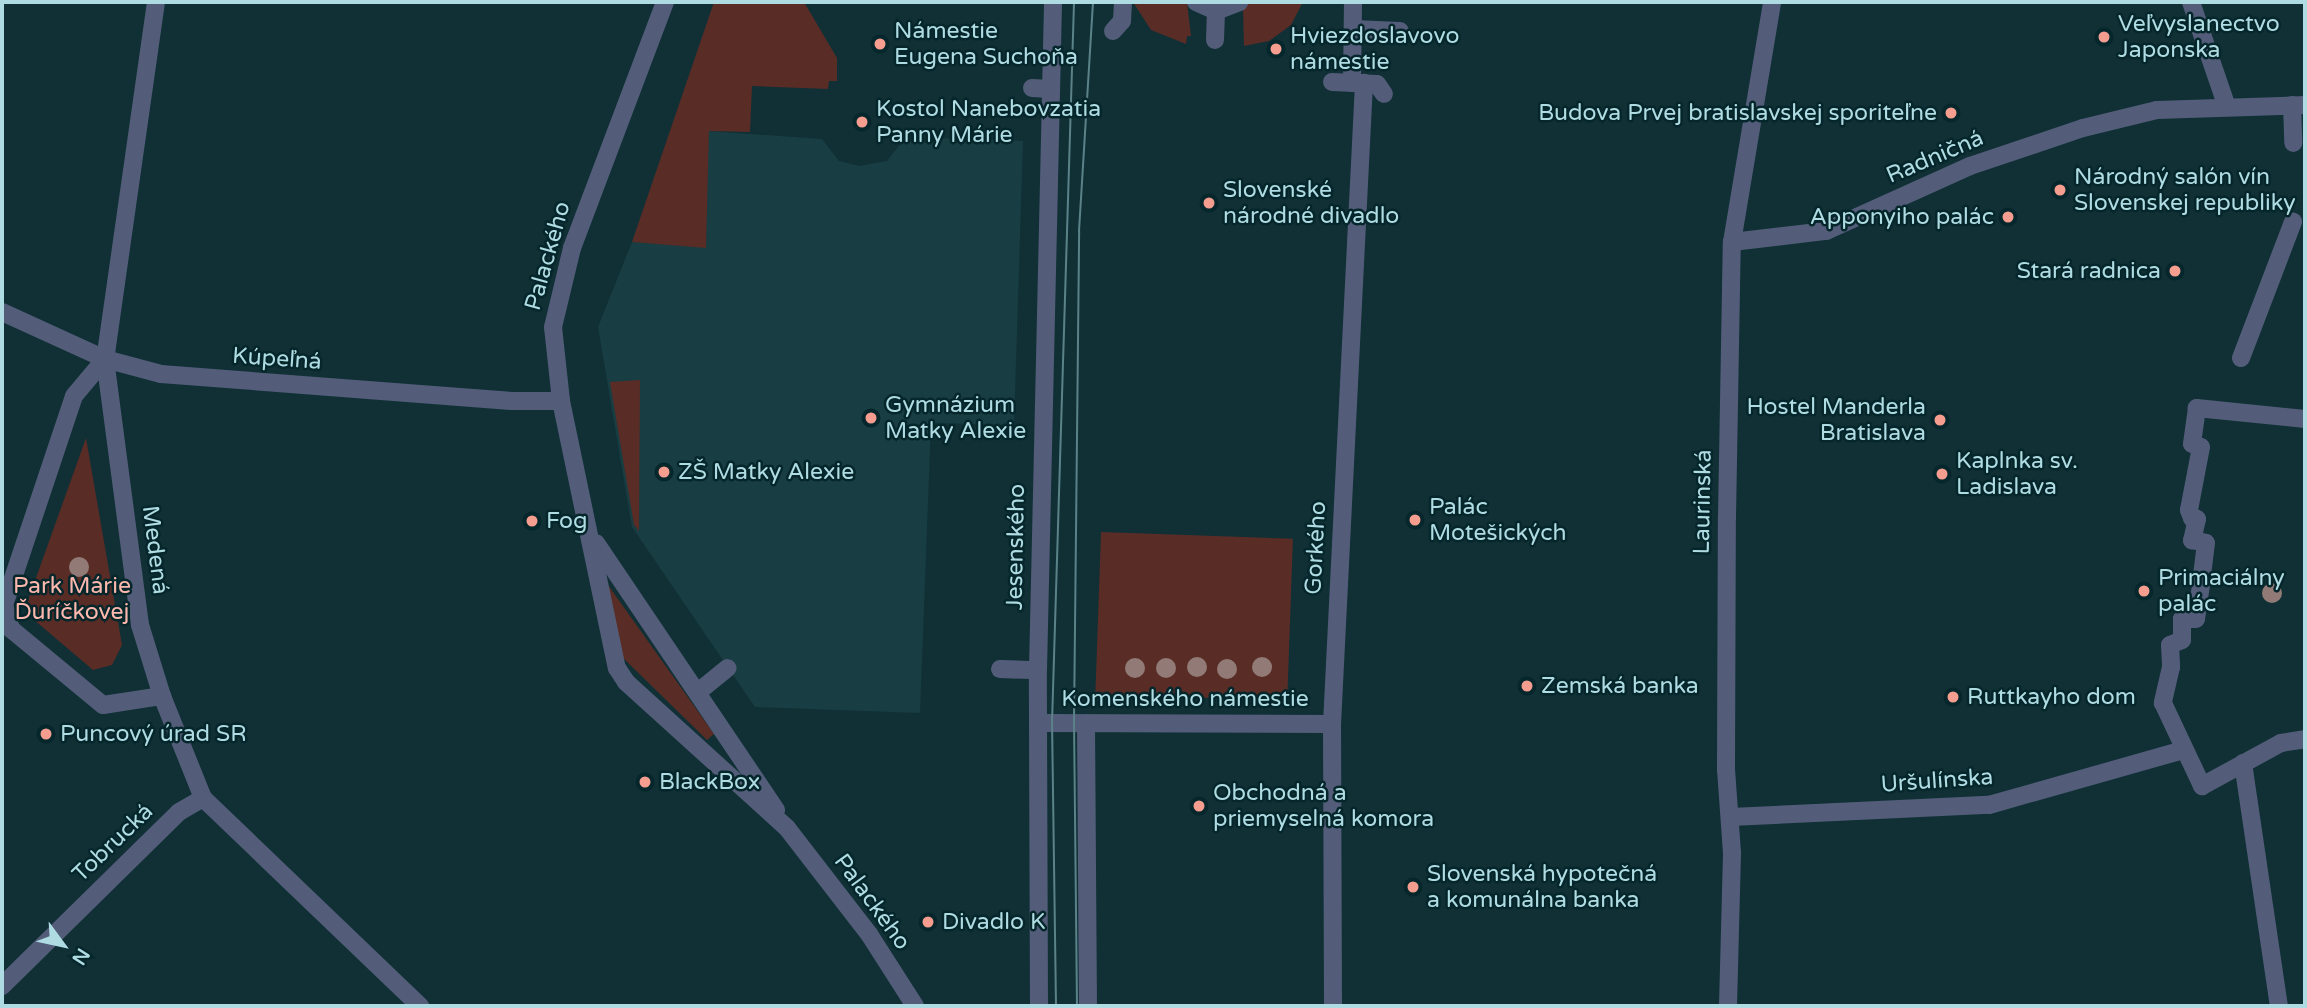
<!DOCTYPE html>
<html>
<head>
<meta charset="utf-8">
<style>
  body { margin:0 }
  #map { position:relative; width:2307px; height:1008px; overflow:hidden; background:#103036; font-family:"Varela Round",sans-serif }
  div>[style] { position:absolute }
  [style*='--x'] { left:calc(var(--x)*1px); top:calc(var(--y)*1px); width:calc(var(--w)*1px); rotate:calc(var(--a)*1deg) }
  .built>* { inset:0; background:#183d43 }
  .green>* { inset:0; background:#592c26; transform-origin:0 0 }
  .lane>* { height:18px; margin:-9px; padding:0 9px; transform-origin:9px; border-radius:9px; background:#535d79 }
  .street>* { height:18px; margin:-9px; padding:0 9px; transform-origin:9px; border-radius:9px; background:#535d79 }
  .tram>* { height:2px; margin:-1px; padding:0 1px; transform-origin:1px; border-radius:1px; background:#5c8289 }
  .trees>* { width:20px; height:20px; margin:-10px; border-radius:50%; background:#927b77 }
  .dots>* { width:19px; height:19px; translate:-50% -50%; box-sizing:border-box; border:4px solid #05262b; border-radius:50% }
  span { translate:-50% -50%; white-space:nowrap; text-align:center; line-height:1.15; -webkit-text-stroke:5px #05262b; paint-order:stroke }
  .poi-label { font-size:23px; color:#afdbe3 }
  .left { translate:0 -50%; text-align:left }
  .right { translate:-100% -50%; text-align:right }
  .street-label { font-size:23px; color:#afdbe3 }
  .park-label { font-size:23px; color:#fdb8ad }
  .frame { position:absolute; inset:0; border:4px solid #afdbe3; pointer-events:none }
  .north { position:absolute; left:28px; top:910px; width:70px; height:70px; -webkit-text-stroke:5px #05262b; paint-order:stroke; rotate:123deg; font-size:19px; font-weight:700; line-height:28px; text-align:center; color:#afdbe3 }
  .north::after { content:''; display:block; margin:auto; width:24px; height:32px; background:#afdbe3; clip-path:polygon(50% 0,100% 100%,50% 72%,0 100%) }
</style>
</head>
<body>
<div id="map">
  <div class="built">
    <i style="clip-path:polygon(708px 131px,822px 139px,839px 161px,859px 166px,887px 161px,902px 142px,940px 143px,941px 138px,1023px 141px,1014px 425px,931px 423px,920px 713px,755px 707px,632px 527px,598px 327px,632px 242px)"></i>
  </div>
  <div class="green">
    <i style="clip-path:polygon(714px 2px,804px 2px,837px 58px,837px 81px,829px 81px,828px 89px,752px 86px,750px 132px,709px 131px,706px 248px,632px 242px)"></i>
    <i style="clip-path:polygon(1133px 2px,1187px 2px,1191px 36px,1187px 36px,1186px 44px,1151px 30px)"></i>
    <i style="clip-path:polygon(1249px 2px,1303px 2px,1291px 25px,1269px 41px,1244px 46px,1243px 9px)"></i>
    <i style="clip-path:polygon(640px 380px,639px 531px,634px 525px,610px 382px)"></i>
    <i style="clip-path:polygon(86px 438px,122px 645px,112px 665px,93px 670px,33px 619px,27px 603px)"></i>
    <i style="left:1101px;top:532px;width:192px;height:162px;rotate:2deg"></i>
    <i style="clip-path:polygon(608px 585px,714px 734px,707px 740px,619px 654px)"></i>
  </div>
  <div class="lane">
    <i style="--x:105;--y:359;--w:48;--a:130"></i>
    <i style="--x:74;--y:396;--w:220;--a:108.5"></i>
    <i style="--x:4;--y:605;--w:25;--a:74"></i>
    <i style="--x:11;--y:629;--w:119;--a:39.6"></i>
    <i style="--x:103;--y:705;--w:60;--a:-8.7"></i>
    <i style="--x:1000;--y:669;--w:38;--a:2"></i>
    <i style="--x:698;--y:692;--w:38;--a:-39"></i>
  </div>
  <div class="street">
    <i style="--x:156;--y:2;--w:361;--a:98.1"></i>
    <i style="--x:105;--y:359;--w:268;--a:82.5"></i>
    <i style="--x:140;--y:625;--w:74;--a:72.8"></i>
    <i style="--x:162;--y:696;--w:110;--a:68.1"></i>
    <i style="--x:203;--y:798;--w:301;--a:43.8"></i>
    <i style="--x:665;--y:2;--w:263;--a:110.7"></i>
    <i style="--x:572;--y:248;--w:81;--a:103.5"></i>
    <i style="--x:553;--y:327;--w:74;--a:83.8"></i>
    <i style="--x:561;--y:401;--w:273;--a:78.2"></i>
    <i style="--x:617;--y:668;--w:17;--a:57"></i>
    <i style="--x:626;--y:682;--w:217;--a:42.2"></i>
    <i style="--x:787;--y:828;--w:134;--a:52.3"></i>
    <i style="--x:869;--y:934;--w:85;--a:57.4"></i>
    <i style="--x:1196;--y:2;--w:22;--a:24"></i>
    <i style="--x:1216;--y:11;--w:25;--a:-21"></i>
    <i style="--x:2191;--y:2;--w:111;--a:71.1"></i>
    <i style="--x:1353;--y:29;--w:47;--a:2.4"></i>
    <i style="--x:1113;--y:31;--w:13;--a:-48"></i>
    <i style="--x:1122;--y:21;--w:19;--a:-87"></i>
    <i style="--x:1215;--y:40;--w:29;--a:-88"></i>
    <i style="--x:1332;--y:82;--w:45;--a:2.5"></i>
    <i style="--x:1377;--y:84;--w:12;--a:55"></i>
    <i style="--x:1352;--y:83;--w:81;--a:-89.3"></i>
    <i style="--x:1032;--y:88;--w:18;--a:3"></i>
    <i style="--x:2292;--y:105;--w:38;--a:88"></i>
    <i style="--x:1732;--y:242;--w:95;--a:-6.7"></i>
    <i style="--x:1826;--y:231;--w:158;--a:-24.3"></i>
    <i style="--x:1970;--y:166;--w:119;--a:-18.6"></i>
    <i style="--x:2083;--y:128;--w:76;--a:-13.7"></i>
    <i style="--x:2157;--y:110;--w:148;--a:-1.9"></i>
    <i style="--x:2;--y:312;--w:113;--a:24.5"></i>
    <i style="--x:105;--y:359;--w:58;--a:15"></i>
    <i style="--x:161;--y:374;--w:352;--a:4.4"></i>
    <i style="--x:512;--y:401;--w:49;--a:0"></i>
    <i style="--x:2241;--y:358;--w:146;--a:-69.1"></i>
    <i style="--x:2305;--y:419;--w:109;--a:-174.2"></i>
    <i style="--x:2197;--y:408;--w:36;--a:98"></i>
    <i style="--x:2192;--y:444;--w:9;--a:18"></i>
    <i style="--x:2201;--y:447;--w:64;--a:100.8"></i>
    <i style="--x:2189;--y:510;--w:9;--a:69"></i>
    <i style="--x:2192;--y:518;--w:5;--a:11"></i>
    <i style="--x:2197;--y:519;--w:22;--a:103"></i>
    <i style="--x:2192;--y:540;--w:14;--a:12"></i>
    <i style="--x:2206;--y:543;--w:35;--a:97"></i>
    <i style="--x:2202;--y:578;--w:41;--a:98.3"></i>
    <i style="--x:2196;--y:619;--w:14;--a:180"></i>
    <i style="--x:2182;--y:619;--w:21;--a:90"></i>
    <i style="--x:2182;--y:640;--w:13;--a:157"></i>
    <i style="--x:2170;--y:645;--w:22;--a:87"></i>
    <i style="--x:2171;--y:667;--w:37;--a:103"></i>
    <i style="--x:2163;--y:703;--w:92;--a:64.8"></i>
    <i style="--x:2202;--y:786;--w:90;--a:-28.6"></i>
    <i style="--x:2281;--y:743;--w:24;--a:-9"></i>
    <i style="--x:596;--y:543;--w:322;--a:56"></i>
    <i style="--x:1038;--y:723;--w:294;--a:0.2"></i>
    <i style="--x:1086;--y:723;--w:283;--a:89.6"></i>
    <i style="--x:2243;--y:763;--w:246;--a:81.6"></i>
    <i style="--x:1730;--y:817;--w:259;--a:-2.7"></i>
    <i style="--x:1989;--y:805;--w:203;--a:-15.8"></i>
    <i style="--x:2;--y:986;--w:248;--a:-44.5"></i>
    <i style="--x:179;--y:812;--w:28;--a:-30"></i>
    <i style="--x:1039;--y:1006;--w:336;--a:-90.2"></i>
    <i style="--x:1038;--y:670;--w:668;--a:-88.71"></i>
    <i style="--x:1333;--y:1006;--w:282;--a:-90.2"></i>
    <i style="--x:1332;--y:724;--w:642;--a:-87.14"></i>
    <i style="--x:1728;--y:1006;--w:153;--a:-88.5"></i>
    <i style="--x:1732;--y:853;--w:83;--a:-94.1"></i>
    <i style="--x:1726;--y:770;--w:253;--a:-89.8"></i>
    <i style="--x:1727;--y:517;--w:275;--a:-89"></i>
    <i style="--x:1732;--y:242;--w:243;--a:-80.5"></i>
  </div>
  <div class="tram">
    <i style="--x:1056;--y:1006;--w:283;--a:-90.8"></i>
    <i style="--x:1052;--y:723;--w:721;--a:-88.25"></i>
    <i style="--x:1077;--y:1006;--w:283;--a:-90.6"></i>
    <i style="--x:1074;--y:723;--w:492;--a:-89.4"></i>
    <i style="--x:1079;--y:231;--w:229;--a:-86.5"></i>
  </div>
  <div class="trees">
    <i style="left:79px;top:567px"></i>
    <i style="left:2272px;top:593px"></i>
    <i style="left:1197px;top:667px"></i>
    <i style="left:1262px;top:667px"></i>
    <i style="left:1135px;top:668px"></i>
    <i style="left:1166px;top:668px"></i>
    <i style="left:1227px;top:669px"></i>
  </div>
  <div class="dots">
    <i style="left:2104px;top:37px;background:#f59d8f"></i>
    <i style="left:880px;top:44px;background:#f59d8f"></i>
    <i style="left:1276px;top:49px;background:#f59d8f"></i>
    <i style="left:1951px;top:113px;background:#f59d8f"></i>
    <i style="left:862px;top:122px;background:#f59d8f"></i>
    <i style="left:2060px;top:190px;background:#f59d8f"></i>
    <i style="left:1209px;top:203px;background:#f59d8f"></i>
    <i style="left:2008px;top:217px;background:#f59d8f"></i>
    <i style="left:2175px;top:271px;background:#f59d8f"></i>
    <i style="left:871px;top:418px;background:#f59d8f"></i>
    <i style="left:1940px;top:420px;background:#f59d8f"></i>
    <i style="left:664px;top:472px;background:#f59d8f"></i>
    <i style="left:1942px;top:474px;background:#f59d8f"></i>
    <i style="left:1415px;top:520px;background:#f59d8f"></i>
    <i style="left:532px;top:521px;background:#f59d8f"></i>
    <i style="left:2144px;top:591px;background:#f59d8f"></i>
    <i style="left:1527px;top:686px;background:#f59d8f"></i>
    <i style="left:1953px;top:697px;background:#f59d8f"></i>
    <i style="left:46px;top:734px;background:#f59d8f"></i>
    <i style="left:645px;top:782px;background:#f59d8f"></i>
    <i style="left:1199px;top:806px;background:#f59d8f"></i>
    <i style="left:1413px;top:887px;background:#f59d8f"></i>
    <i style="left:928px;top:922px;background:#f59d8f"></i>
  </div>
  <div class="poi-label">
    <span class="left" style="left:2118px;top:37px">Veľvyslanectvo<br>Japonska</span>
    <span class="left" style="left:894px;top:44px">Námestie<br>Eugena Suchoňa</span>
    <span class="left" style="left:1290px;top:49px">Hviezdoslavovo<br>námestie</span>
    <span class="left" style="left:876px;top:122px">Kostol Nanebovzatia<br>Panny Márie</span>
    <span class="right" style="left:1937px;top:113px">Budova Prvej bratislavskej sporiteľne</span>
    <span class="left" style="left:2074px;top:190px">Národný salón vín<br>Slovenskej republiky</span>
    <span class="left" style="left:1223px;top:203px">Slovenské<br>národné divadlo</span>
    <span class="right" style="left:1994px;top:217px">Apponyiho palác</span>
    <span class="right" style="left:2161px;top:271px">Stará radnica</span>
    <span class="left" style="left:885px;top:418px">Gymnázium<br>Matky Alexie</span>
    <span class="right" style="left:1926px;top:420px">Hostel Manderla<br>Bratislava</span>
    <span class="left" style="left:1956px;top:474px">Kaplnka sv.<br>Ladislava</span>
    <span class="left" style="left:678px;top:472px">ZŠ Matky Alexie</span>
    <span class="left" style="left:1429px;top:520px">Palác<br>Motešických</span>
    <span class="left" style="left:546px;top:521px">Fog</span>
    <span class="left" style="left:2158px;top:591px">Primaciálny<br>palác</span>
    <span class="left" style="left:1541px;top:686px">Zemská banka</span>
    <span class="left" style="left:1967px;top:697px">Ruttkayho dom</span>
    <span class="left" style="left:60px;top:734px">Puncový úrad SR</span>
    <span class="left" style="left:659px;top:782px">BlackBox</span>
    <span class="left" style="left:1213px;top:806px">Obchodná a<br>priemyselná komora</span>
    <span class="left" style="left:1427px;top:887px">Slovenská hypotečná<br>a komunálna banka</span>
    <span class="left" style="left:942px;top:922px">Divadlo K</span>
  </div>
  <div class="street-label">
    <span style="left:1935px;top:157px;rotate:-23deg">Radničná</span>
    <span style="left:548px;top:256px;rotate:-74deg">Palackého</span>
    <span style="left:277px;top:359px;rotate:4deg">Kúpeľná</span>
    <span style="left:1703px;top:502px;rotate:-89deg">Laurinská</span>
    <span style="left:1016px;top:547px;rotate:-89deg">Jesenského</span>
    <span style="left:1316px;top:548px;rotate:-87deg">Gorkého</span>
    <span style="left:155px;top:550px;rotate:83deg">Medená</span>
    <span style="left:1185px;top:699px">Komenského námestie</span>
    <span style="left:1937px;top:781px;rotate:-4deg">Uršulínska</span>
    <span style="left:113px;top:843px;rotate:-44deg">Tobrucká</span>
    <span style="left:872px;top:902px;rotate:54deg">Palackého</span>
  </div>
  <div class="park-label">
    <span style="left:72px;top:599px">Park Márie<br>Ďuríčkovej</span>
  </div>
  <div class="frame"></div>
  <div class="north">N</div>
</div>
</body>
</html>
